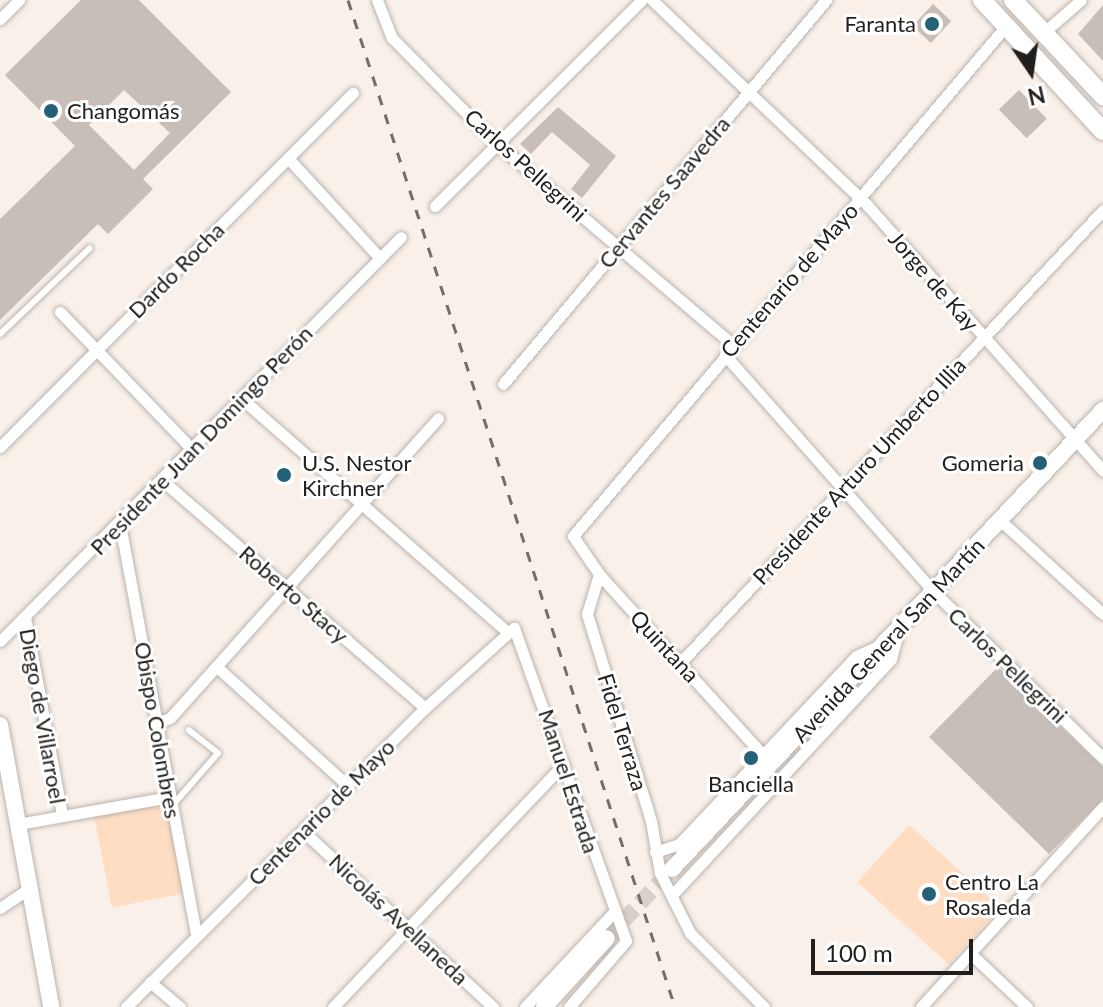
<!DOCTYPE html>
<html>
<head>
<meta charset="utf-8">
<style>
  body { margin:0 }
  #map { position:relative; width:1103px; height:1007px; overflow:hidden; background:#f9f0e9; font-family:Lato,sans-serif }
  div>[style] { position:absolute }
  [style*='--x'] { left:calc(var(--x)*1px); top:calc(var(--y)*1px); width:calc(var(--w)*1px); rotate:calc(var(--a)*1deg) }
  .green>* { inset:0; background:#feddc3; transform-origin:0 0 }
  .building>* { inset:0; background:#c7beb7; transform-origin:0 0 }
  .secondary-tunnel>* { height:16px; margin-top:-8px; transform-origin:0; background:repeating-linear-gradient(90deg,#d9d0ca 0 16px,transparent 0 24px) }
  .roads { filter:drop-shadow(0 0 2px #bbb3ac) drop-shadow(0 0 2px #bbb3ac) }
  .service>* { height:6px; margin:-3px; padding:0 3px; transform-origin:3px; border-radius:3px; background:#fff }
  .minor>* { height:11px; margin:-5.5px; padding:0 5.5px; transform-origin:5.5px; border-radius:5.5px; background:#fff }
  .secondary>* { height:16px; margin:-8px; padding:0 8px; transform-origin:8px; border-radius:8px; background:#fff }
  .primary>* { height:18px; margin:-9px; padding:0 9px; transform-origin:9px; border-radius:9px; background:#fff }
  .rail>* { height:3px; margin-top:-1.5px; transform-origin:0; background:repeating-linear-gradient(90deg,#746e6a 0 10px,transparent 0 20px) }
  .dots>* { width:22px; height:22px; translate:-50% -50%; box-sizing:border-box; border:4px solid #fff; border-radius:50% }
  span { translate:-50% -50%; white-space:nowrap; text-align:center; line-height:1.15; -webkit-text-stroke:6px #fff; paint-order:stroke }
  .poi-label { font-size:22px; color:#211e1b }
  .right { translate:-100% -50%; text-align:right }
  .left { translate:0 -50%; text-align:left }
  .street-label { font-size:22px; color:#211e1b }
  .north { position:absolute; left:991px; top:32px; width:80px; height:80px; -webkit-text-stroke:6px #fff; paint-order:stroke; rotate:167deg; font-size:22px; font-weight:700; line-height:32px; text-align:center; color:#211e1b }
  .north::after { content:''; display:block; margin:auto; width:28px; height:36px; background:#211e1b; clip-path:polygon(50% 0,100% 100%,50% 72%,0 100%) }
  .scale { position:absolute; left:811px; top:939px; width:162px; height:36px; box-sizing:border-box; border:4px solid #211e1b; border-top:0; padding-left:10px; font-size:24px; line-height:28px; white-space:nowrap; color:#211e1b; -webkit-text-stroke:6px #fff; paint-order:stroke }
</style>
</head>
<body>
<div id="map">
  <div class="green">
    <i style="left:167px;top:803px;width:92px;height:74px;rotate:79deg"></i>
    <i style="left:909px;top:825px;width:123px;height:77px;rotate:42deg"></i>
  </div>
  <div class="building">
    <i style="clip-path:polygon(evenodd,81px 0,139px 0,231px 92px,143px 179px,153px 189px,108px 234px,98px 224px,0 320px,0 219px,75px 146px,5px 75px,81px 0,124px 90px,170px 133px,134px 170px,89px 125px,124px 90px)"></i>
    <i style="left:933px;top:4px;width:25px;height:30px;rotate:43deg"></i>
    <i style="clip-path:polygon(1103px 5px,1103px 61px,1078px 34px)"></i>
    <i style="left:1019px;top:90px;width:40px;height:28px;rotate:46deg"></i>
    <i style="clip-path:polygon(558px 107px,616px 156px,582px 198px,571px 189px,590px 165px,552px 132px,531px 154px,520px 144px)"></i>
    <i style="clip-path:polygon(998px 667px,1103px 767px,1103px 799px,1049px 854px,929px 737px)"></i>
  </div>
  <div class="secondary-tunnel">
    <i style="--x:607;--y:938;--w:95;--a:-46.7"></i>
  </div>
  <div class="roads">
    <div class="service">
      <i style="--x:0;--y:334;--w:124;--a:-43.7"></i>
      <i style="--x:172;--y:806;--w:70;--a:-49"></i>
      <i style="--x:218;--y:753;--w:37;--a:-142"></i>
    </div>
    <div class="minor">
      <i style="--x:377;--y:0;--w:41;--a:68.5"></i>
      <i style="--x:392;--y:38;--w:149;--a:45.3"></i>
      <i style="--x:497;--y:144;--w:310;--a:40.4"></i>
      <i style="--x:652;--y:0;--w:298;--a:43.6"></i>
      <i style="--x:868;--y:206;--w:354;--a:48.4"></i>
      <i style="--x:0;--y:19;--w:27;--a:-45"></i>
      <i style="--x:1043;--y:33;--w:50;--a:-41"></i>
      <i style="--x:288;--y:158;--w:136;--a:47.4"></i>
      <i style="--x:435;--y:206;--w:292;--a:-44.9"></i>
      <i style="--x:60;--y:312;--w:192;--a:46.1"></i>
      <i style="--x:725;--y:355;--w:316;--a:48.6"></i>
      <i style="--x:934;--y:592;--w:237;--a:44.5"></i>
      <i style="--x:503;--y:384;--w:502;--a:-49.93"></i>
      <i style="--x:241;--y:398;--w:351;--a:41.3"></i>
      <i style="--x:0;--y:447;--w:500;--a:-45.1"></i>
      <i style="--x:163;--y:481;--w:347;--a:40.9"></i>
      <i style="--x:1001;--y:521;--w:138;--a:42.4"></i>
      <i style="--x:120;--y:524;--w:419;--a:79.5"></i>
      <i style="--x:599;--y:574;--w:42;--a:106.7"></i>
      <i style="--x:587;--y:614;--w:217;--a:72.8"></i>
      <i style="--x:651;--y:821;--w:53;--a:80.2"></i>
      <i style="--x:660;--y:873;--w:67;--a:63.4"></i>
      <i style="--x:690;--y:933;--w:105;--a:45"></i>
      <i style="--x:25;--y:617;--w:201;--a:79.4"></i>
      <i style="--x:0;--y:641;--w:569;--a:-45.21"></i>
      <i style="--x:681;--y:662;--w:618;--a:-46.97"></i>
      <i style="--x:217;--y:667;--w:176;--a:42.2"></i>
      <i style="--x:157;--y:723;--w:14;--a:-21"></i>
      <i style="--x:170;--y:718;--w:402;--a:-48.2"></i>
      <i style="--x:762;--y:754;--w:243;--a:-132.2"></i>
      <i style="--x:599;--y:574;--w:46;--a:-124.4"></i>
      <i style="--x:573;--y:536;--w:669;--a:-49.67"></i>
      <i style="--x:18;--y:824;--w:154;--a:-10.1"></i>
      <i style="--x:304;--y:832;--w:258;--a:42.8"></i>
      <i style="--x:655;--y:852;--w:25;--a:-18"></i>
      <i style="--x:679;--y:844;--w:258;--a:-46.7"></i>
      <i style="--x:856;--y:656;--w:24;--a:-24"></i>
      <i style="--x:672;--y:895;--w:322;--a:-47.1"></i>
      <i style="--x:891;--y:659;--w:28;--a:-75"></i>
      <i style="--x:0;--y:908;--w:36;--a:-34"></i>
      <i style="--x:970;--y:953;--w:79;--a:43.5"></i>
      <i style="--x:150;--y:982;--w:39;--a:40"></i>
      <i style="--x:126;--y:1007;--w:423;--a:-45"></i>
      <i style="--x:425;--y:708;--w:120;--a:-42"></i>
      <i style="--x:514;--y:628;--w:332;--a:70.3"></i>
      <i style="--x:626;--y:941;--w:87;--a:130.8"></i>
      <i style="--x:333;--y:1007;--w:335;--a:-46.5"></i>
      <i style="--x:525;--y:1007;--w:127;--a:-46.9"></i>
      <i style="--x:921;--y:1007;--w:270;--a:-47.7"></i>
    </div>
    <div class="secondary">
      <i style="--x:0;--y:725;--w:287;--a:79.7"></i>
      <i style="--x:672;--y:869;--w:630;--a:-46.8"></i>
      <i style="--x:544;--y:1007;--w:93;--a:-47.6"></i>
    </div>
    <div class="primary">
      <i style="--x:982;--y:0;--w:178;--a:47.3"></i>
      <i style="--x:1013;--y:0;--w:132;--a:46.8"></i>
    </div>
  </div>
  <div class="rail">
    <i style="--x:348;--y:0;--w:1059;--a:72.01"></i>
  </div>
  <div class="dots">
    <i style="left:932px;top:24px;background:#246178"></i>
    <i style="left:51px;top:111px;background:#246178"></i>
    <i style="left:1040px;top:463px;background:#246178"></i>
    <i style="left:284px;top:475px;background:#246178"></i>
    <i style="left:751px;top:758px;background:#246178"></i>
    <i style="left:929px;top:894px;background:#246178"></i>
  </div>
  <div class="poi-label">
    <span class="right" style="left:916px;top:24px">Faranta</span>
    <span class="left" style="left:67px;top:111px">Changomás</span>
    <span class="left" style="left:302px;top:475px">U.S. Nestor<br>Kirchner</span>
    <span class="right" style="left:1024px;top:463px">Gomeria</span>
    <span style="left:751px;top:784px">Banciella</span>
    <span class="left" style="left:945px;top:894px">Centro La<br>Rosaleda</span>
  </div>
  <div class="street-label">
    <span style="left:526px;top:165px;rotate:42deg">Carlos Pellegrini</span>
    <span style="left:664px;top:192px;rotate:-50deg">Cervantes Saavedra</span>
    <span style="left:176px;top:270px;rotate:-45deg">Dardo Rocha</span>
    <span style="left:789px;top:280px;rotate:-49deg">Centenario de Mayo</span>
    <span style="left:934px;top:281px;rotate:49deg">Jorge de Kay</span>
    <span style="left:201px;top:440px;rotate:-46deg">Presidente Juan Domingo Perón</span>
    <span style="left:859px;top:471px;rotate:-47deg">Presidente Arturo Umberto Illia</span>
    <span style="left:294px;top:594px;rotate:41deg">Roberto Stacy</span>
    <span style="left:888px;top:640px;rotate:-47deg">Avenida General San Martín</span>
    <span style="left:665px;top:646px;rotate:47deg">Quintana</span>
    <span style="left:1008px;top:665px;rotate:44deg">Carlos Pellegrini</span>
    <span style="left:43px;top:716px;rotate:80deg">Diego de Villarroel</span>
    <span style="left:158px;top:730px;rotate:80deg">Obispo Colombres</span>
    <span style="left:623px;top:732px;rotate:73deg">Fidel Terraza</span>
    <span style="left:569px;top:781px;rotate:72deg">Manuel Estrada</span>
    <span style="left:321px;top:812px;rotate:-45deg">Centenario de Mayo</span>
    <span style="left:399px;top:919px;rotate:43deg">Nicolás Avellaneda</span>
  </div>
  <div class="north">N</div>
  <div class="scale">100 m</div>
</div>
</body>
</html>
